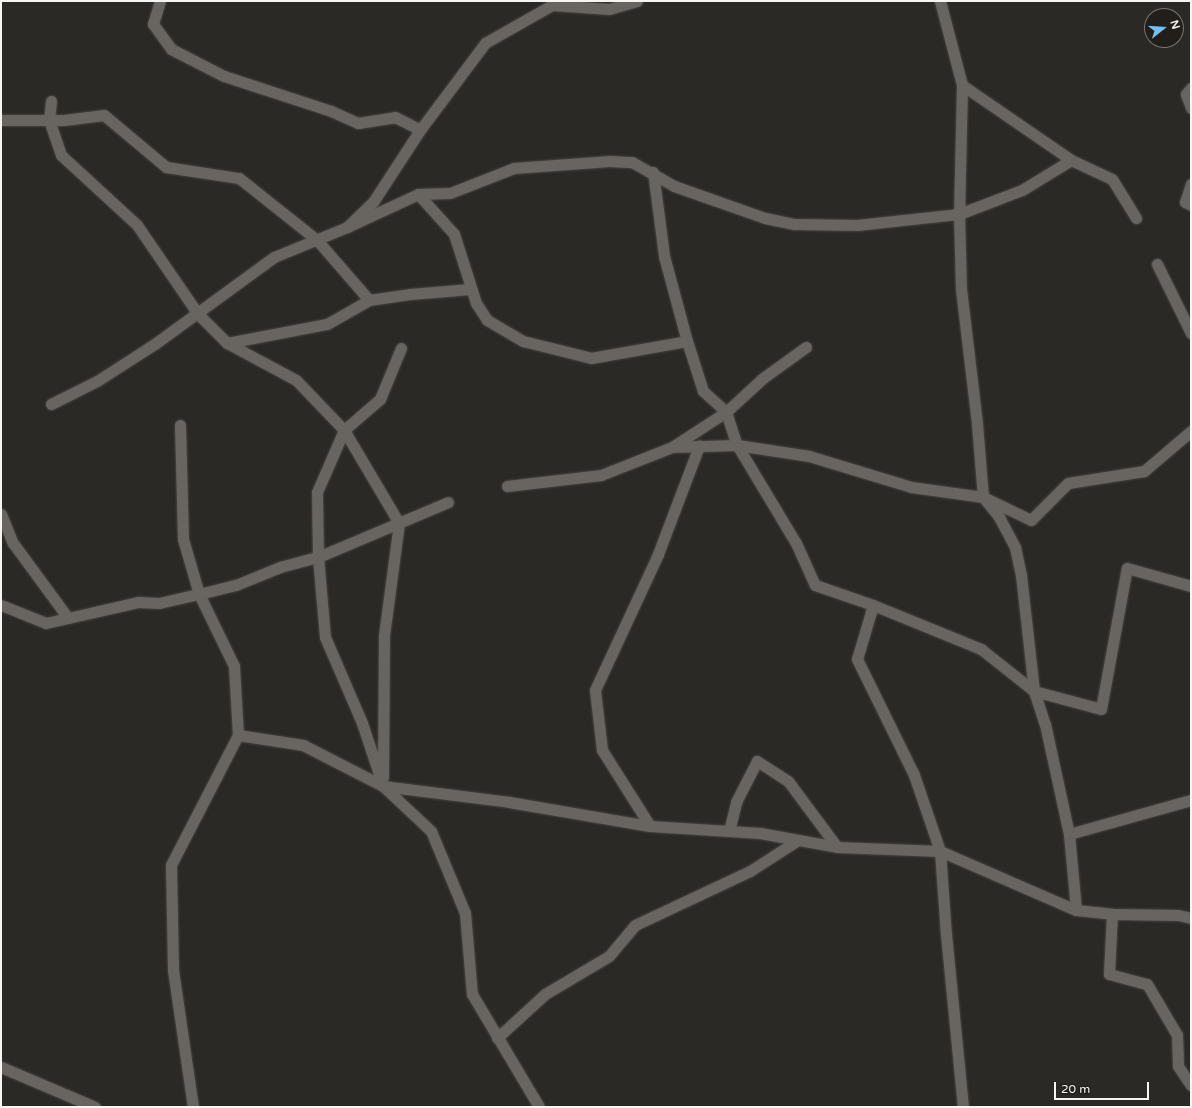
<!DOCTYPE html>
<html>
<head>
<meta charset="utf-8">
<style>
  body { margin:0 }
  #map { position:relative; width:1192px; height:1108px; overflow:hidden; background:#2b2925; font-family:"Varela Round",sans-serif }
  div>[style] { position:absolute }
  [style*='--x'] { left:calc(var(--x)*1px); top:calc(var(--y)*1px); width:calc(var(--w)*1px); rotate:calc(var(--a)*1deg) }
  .roads { filter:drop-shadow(0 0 1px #464440) drop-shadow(0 0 1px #464440) }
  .minor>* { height:11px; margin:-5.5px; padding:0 5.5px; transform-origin:5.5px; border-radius:5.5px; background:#686560 }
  span { translate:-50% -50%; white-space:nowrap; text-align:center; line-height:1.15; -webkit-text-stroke:4px #221f1b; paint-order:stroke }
  .frame { position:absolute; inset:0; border:2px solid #f6f5f2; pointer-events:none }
  .north { position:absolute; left:1144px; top:8px; width:40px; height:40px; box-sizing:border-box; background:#221f1b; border:1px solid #777571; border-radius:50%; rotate:73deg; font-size:11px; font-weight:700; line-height:16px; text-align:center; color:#f6f5f2 }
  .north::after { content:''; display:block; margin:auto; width:14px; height:18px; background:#71c1f5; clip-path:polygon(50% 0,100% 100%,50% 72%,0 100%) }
  .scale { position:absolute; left:1054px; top:1082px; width:95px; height:18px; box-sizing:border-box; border:2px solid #f6f5f2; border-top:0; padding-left:5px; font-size:12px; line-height:14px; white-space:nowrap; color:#f6f5f2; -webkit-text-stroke:3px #221f1b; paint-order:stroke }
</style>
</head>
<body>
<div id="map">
  <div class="roads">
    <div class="minor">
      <i style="--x:160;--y:1;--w:24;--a:107"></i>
      <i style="--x:153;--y:24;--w:31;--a:54"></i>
      <i style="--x:171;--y:49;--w:59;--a:27"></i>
      <i style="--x:224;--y:76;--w:113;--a:18.1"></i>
      <i style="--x:331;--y:111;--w:30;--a:24"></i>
      <i style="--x:358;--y:123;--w:37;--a:-9"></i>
      <i style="--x:395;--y:117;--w:28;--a:27"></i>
      <i style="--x:940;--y:1;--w:87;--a:75.3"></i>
      <i style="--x:962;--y:85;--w:129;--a:91.3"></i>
      <i style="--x:959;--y:214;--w:75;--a:88.5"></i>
      <i style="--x:961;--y:289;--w:136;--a:83.2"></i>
      <i style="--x:977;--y:424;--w:73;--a:85.3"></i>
      <i style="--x:983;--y:497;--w:26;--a:51"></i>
      <i style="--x:999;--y:517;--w:34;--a:62"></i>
      <i style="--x:1015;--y:547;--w:29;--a:78"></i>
      <i style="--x:1021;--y:575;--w:117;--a:83.6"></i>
      <i style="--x:1034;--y:691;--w:35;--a:72"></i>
      <i style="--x:1045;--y:724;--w:113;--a:77.7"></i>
      <i style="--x:1069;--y:834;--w:76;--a:84.7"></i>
      <i style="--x:962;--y:85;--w:132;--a:34.5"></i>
      <i style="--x:1071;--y:160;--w:45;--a:24.9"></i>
      <i style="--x:1112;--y:179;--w:46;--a:58.4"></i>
      <i style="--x:1191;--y:88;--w:8;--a:130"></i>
      <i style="--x:1186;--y:94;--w:15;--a:70"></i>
      <i style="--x:51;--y:101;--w:19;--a:96"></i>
      <i style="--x:49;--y:120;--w:37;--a:71"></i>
      <i style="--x:61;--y:155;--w:103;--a:42.6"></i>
      <i style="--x:137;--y:225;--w:108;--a:55.6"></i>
      <i style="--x:198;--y:314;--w:41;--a:45"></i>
      <i style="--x:227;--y:343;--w:78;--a:28.2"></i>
      <i style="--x:296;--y:380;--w:69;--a:46.2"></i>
      <i style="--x:344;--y:430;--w:108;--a:59.4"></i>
      <i style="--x:399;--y:523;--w:114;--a:97.6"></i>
      <i style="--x:384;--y:636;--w:141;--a:90.4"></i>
      <i style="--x:1;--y:120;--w:63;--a:0"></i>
      <i style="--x:64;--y:120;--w:40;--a:-7.1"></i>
      <i style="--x:104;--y:115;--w:81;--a:40"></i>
      <i style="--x:166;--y:167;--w:74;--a:8.6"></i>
      <i style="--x:239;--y:178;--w:100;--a:38.5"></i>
      <i style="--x:317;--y:240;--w:79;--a:49.1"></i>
      <i style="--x:369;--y:300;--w:41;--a:-8.3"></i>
      <i style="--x:410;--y:294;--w:61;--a:-4.7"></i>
      <i style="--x:653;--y:172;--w:85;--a:82.5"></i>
      <i style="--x:664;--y:256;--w:88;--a:74.9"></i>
      <i style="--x:1191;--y:184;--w:19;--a:108"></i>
      <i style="--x:1185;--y:202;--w:7;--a:27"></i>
      <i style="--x:418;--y:194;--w:54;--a:48"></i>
      <i style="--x:454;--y:234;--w:72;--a:72.3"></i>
      <i style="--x:476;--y:303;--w:20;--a:57"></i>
      <i style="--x:487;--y:320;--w:42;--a:30.3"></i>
      <i style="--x:523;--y:341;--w:70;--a:14"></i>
      <i style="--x:591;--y:358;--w:97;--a:-10"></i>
      <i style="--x:687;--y:341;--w:52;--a:72.3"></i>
      <i style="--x:703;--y:391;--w:31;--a:42"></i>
      <i style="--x:726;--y:412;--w:35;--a:72"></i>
      <i style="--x:737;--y:445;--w:114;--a:59"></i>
      <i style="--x:796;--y:543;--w:46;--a:65.7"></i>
      <i style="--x:815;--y:585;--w:61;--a:19"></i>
      <i style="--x:873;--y:605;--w:117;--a:22.2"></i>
      <i style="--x:981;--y:649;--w:68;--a:38.4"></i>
      <i style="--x:1034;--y:691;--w:69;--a:15"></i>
      <i style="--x:1101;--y:709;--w:143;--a:-79.6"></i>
      <i style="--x:1127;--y:568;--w:66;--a:15.7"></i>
      <i style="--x:347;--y:227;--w:78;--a:-24.9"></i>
      <i style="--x:418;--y:194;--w:32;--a:-2"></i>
      <i style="--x:450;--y:193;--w:69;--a:-21.3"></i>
      <i style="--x:514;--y:168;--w:96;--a:-4.2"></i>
      <i style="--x:610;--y:161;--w:22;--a:3"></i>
      <i style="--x:632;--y:162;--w:48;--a:29.7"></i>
      <i style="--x:674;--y:186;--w:96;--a:19.4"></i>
      <i style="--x:765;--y:218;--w:30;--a:12"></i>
      <i style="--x:794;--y:224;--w:63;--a:0.9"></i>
      <i style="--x:857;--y:225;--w:103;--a:-6.2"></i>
      <i style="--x:959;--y:214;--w:67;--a:-20.9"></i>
      <i style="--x:1022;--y:190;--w:57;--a:-31.5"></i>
      <i style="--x:1157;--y:264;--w:77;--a:63.8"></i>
      <i style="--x:227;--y:343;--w:102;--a:-10.8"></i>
      <i style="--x:327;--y:324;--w:48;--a:-29.7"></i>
      <i style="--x:401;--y:348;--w:55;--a:112.4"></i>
      <i style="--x:380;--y:399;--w:48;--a:139.3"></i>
      <i style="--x:344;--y:430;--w:68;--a:113.5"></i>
      <i style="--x:317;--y:492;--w:65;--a:89.1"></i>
      <i style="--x:318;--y:557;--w:80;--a:85"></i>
      <i style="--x:325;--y:637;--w:94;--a:66.7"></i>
      <i style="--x:362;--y:723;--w:66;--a:71.6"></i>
      <i style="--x:383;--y:786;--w:66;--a:43.2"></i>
      <i style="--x:431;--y:831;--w:89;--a:67.5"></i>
      <i style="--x:465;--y:913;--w:81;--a:85.1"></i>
      <i style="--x:472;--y:994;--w:131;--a:59.3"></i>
      <i style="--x:51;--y:404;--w:51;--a:-26.6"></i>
      <i style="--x:97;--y:381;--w:70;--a:-32.8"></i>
      <i style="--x:156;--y:343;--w:146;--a:-36.1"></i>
      <i style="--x:274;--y:257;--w:79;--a:-22.3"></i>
      <i style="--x:347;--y:227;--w:36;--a:-44"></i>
      <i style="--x:373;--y:202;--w:86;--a:-56.9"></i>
      <i style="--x:420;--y:130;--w:109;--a:-53.2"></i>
      <i style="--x:485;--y:43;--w:77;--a:-29.6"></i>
      <i style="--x:552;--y:5;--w:57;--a:4"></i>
      <i style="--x:609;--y:9;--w:29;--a:-16"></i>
      <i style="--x:180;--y:425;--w:114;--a:88.5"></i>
      <i style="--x:183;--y:539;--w:57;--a:73.8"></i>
      <i style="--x:199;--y:594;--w:80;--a:64.1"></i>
      <i style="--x:234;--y:666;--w:69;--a:86.7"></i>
      <i style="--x:238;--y:735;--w:146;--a:117.3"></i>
      <i style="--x:171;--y:865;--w:105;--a:88.9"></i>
      <i style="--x:173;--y:970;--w:138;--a:81.7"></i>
      <i style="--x:672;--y:447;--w:65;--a:-1.8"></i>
      <i style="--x:737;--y:445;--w:73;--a:8.7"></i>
      <i style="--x:809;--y:456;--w:107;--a:16.9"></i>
      <i style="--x:911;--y:487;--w:73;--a:7.9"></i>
      <i style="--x:983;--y:497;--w:53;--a:25.6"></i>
      <i style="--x:1031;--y:520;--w:52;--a:-45"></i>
      <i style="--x:1068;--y:483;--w:77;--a:-9"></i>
      <i style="--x:1144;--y:471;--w:62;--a:-40.4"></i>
      <i style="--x:507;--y:486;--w:95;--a:-6.7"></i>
      <i style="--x:601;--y:475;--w:76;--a:-21.5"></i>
      <i style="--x:672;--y:447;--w:64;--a:-32.9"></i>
      <i style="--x:726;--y:412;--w:50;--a:-42.6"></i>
      <i style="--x:763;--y:378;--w:53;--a:-35.8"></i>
      <i style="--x:1;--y:514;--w:31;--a:68"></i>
      <i style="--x:13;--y:543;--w:93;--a:53.7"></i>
      <i style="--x:1;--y:605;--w:48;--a:21.8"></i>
      <i style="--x:46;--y:623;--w:94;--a:-12.9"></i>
      <i style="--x:138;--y:602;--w:21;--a:3"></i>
      <i style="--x:159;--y:603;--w:41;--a:-12.7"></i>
      <i style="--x:199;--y:594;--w:38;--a:-14"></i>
      <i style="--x:236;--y:585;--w:48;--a:-22.2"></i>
      <i style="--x:280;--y:567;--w:39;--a:-15"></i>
      <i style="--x:318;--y:557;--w:141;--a:-22.9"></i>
      <i style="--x:873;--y:605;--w:56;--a:106.5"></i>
      <i style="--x:857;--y:659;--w:129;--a:63.8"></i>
      <i style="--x:914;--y:775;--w:80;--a:71.1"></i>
      <i style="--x:940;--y:851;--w:83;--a:85.9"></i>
      <i style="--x:946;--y:934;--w:174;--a:84.4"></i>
      <i style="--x:238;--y:735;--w:66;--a:8.7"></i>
      <i style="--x:303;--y:745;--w:90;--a:27.1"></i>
      <i style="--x:383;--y:786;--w:127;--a:7.2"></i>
      <i style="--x:509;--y:802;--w:143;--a:9.7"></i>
      <i style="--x:650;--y:826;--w:110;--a:3.6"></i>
      <i style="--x:760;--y:833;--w:78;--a:10.3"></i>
      <i style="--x:837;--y:847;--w:103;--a:2.2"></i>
      <i style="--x:940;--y:851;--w:148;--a:23.5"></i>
      <i style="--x:1076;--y:910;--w:36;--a:6"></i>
      <i style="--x:1112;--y:914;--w:66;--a:0.9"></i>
      <i style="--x:1178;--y:915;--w:13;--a:13"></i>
      <i style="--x:650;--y:826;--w:90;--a:-122.3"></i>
      <i style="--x:602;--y:750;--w:60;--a:-96.7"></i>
      <i style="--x:595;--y:690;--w:150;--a:-65.1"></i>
      <i style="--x:658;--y:554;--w:116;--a:-69.2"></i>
      <i style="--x:729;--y:831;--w:30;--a:-76"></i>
      <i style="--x:736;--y:802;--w:46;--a:-62.9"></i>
      <i style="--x:757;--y:761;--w:37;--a:33"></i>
      <i style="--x:788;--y:781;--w:82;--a:53.4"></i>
      <i style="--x:1069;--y:834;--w:127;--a:-15.6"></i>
      <i style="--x:1112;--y:914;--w:60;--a:92.9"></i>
      <i style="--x:1109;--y:974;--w:39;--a:15"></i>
      <i style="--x:1147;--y:984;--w:59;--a:59.5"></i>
      <i style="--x:1177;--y:1035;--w:31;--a:88"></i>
      <i style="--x:1178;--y:1066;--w:23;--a:56"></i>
      <i style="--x:497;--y:1038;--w:65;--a:-42.5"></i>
      <i style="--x:545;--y:994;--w:74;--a:-30.7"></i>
      <i style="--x:609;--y:956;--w:40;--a:-50"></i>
      <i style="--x:635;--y:925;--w:127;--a:-25.2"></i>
      <i style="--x:750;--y:871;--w:57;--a:-32.9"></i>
      <i style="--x:1;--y:1067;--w:102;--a:23.1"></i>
    </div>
  </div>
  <div class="frame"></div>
  <div class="north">N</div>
  <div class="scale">20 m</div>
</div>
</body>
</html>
